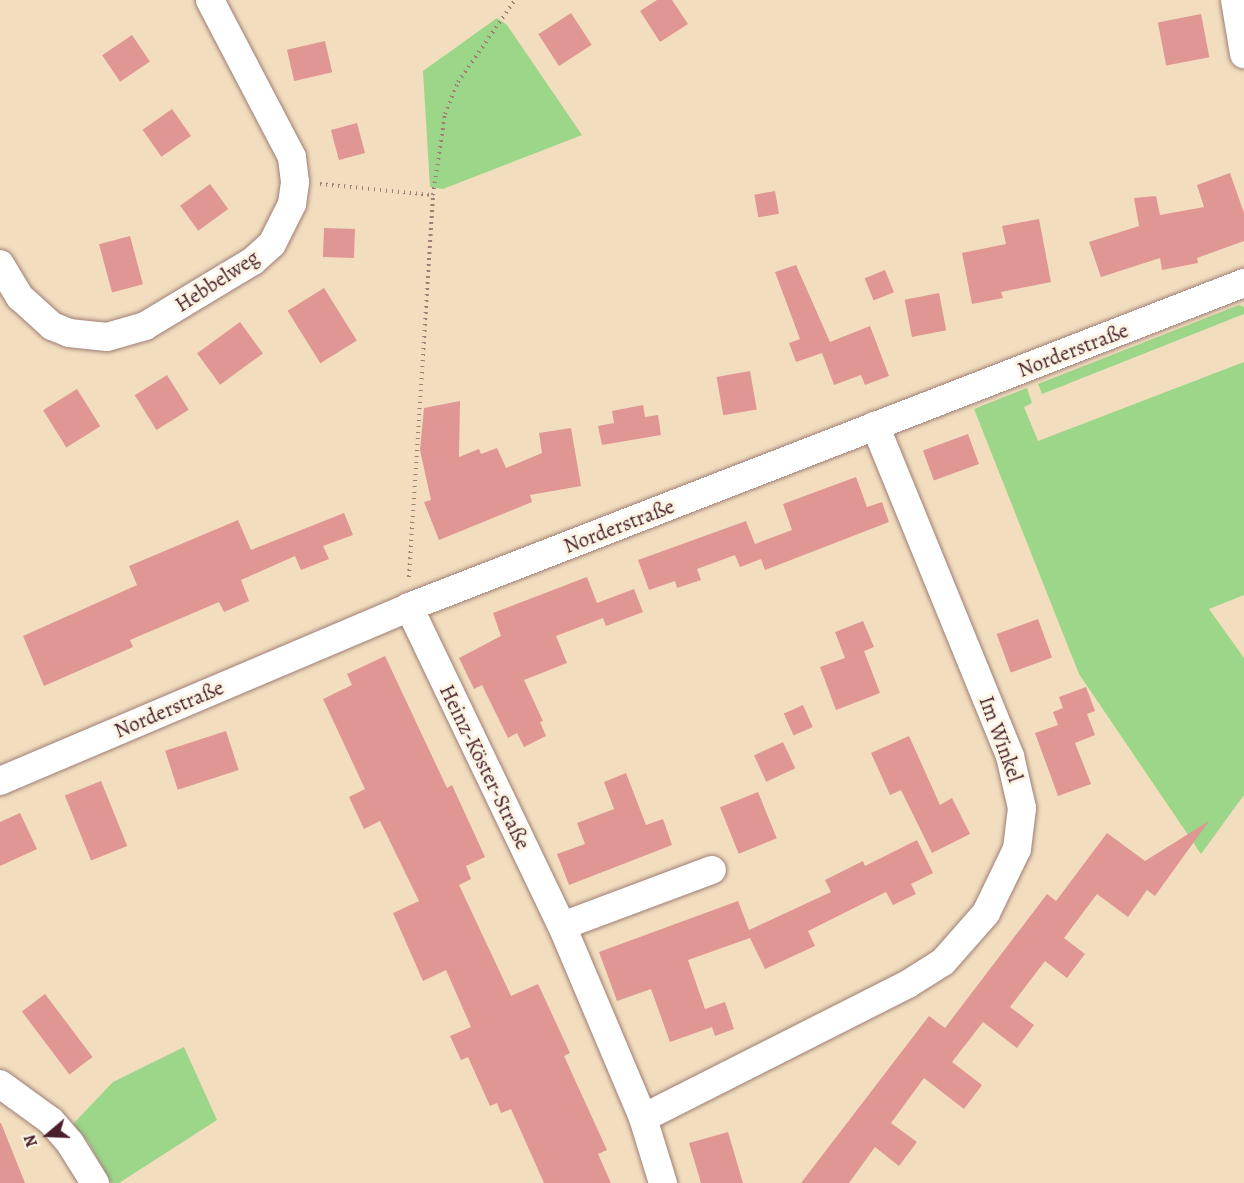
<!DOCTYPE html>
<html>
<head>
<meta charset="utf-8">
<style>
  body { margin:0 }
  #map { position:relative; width:1244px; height:1183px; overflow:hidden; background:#f2debf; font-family:Alegreya,serif }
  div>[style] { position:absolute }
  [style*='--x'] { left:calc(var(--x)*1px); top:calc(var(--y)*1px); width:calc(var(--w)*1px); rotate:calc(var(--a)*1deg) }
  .green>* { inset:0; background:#9cd689 }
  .building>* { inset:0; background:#e09693; transform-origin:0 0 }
  .path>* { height:4px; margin-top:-2px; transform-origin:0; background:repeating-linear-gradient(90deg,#9e7e75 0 1.5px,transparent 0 6px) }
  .roads { filter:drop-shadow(0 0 2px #9e7e75) drop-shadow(0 0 2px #9e7e75) }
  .street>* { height:28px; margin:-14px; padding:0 14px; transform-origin:14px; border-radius:14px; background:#fff }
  span { translate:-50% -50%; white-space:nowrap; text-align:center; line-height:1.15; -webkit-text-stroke:6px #fcf5e5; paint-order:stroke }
  .street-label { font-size:21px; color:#4a1f2b }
  .north { position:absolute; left:18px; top:1105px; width:60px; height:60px; -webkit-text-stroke:4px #fcf5e5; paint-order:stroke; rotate:251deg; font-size:16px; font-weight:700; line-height:24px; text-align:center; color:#4a1f2b }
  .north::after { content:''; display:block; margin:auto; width:21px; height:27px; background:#4a1f2b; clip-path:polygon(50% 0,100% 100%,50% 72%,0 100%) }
</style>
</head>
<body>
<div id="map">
  <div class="green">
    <i style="clip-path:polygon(497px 18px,507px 25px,582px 135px,443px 189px,430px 187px,423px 71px)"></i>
    <i style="clip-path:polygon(1239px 305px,1244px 307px,1244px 314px,1042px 394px,1038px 384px)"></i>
    <i style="clip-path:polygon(1244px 362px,1244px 595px,1209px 609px,1244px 658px,1244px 795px,1201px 854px,1079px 674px,974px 409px,1027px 388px,1032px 403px,1024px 407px,1038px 441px)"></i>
    <i style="clip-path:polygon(184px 1047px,217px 1120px,119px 1183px,111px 1183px,89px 1143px,73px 1124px,113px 1082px)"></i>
  </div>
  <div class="building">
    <i style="clip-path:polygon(657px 0,672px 0,688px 24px,660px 42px,640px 11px)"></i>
    <i style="left:571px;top:13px;width:38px;height:39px;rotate:57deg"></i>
    <i style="left:1201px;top:14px;width:44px;height:44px;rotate:79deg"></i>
    <i style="left:132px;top:35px;width:32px;height:36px;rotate:56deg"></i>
    <i style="left:325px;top:41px;width:32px;height:39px;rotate:77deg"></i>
    <i style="left:172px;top:109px;width:33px;height:36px;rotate:55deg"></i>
    <i style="left:357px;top:123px;width:31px;height:27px;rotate:75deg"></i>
    <i style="clip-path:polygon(1230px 173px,1244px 213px,1244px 241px,1197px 258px,1198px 263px,1162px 270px,1160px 258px,1101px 277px,1089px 242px,1139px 226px,1134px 198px,1156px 196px,1160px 215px,1204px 207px,1197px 185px)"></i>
    <i style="left:210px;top:184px;width:31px;height:37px;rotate:54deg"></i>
    <i style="left:775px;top:191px;width:23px;height:21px;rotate:80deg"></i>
    <i style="clip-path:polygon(1039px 219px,1051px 282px,1001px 292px,1003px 298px,972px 304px,962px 253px,1006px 244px,1002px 226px)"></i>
    <i style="left:324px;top:228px;width:31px;height:29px;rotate:2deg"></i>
    <i style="left:130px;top:236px;width:50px;height:32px;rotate:75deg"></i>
    <i style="clip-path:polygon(796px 265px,830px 342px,870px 326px,889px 376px,865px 385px,861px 375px,834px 385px,822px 353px,796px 362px,789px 343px,800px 339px,775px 272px)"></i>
    <i style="left:885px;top:270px;width:24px;height:22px;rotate:68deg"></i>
    <i style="left:324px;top:288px;width:62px;height:43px;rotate:58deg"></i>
    <i style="left:939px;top:293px;width:38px;height:35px;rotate:79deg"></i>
    <i style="left:240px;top:322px;width:39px;height:53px;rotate:54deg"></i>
    <i style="left:750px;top:371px;width:39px;height:34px;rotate:80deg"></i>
    <i style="left:167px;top:375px;width:41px;height:38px;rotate:58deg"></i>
    <i style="left:77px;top:389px;width:44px;height:40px;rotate:58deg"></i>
    <i style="clip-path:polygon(460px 401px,459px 457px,479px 449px,481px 454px,497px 448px,506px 468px,542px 453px,539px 433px,571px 428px,581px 486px,530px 495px,532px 502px,439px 540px,424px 502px,431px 500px,420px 450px,424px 408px)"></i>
    <i style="clip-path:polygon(643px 405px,645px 417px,658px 415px,661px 435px,602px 445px,598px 426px,614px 423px,612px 411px)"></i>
    <i style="left:968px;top:434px;width:32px;height:48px;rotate:70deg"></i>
    <i style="clip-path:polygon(856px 477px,867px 507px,882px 502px,889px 522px,765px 570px,761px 559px,740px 567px,735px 555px,697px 569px,701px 580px,677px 588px,675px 581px,649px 590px,638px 560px,746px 521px,755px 544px,792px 530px,783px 504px)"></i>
    <i style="clip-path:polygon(344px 513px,353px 535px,323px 546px,329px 559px,301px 570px,295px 556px,241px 580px,249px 601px,224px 612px,219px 602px,130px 640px,133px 647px,44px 686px,23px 636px,137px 585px,129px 566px,238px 520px,251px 550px)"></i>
    <i style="clip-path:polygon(587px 577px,597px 603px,634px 589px,643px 612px,606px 626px,603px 618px,556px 636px,567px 663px,524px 680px,543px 721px,540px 722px,546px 736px,524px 747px,517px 733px,508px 738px,482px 685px,474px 689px,459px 658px,501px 636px,493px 613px)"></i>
    <i style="left:1038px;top:619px;width:41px;height:44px;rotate:70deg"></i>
    <i style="clip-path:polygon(863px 621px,874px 647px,864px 651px,880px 693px,836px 710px,820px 667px,845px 658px,835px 632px)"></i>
    <i style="clip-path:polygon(385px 656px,447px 788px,452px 785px,485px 857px,466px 866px,471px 879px,459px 885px,511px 996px,538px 984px,570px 1053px,564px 1056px,607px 1150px,598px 1154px,611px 1183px,544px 1183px,511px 1109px,501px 1113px,497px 1103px,490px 1106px,468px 1057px,461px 1060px,450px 1036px,471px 1027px,446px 970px,423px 981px,393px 913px,419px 901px,380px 821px,364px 829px,349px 797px,365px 789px,323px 699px,352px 685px,347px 674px)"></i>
    <i style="clip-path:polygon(1086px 687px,1095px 711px,1087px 714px,1095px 735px,1075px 743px,1091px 784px,1058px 796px,1035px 733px,1058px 725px,1053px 712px,1063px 708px,1059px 697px)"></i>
    <i style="left:803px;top:705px;width:24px;height:21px;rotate:66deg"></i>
    <i style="left:226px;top:731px;width:41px;height:64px;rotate:72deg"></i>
    <i style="clip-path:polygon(909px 736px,940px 805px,952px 798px,970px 834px,932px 853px,901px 790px,890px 795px,871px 753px)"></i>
    <i style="left:783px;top:742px;width:29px;height:32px;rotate:65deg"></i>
    <i style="clip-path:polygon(626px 773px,646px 825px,663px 819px,672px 845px,569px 885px,557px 854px,585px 844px,577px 823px,614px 809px,604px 782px)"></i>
    <i style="left:101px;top:781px;width:70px;height:39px;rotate:68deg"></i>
    <i style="left:758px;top:792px;width:50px;height:41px;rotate:68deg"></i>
    <i style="clip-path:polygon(20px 813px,37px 849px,0 866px,0 822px)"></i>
    <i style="clip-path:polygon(1209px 821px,1155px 896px,1147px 890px,1128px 917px,1097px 894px,1064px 938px,1085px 954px,1067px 978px,1045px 961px,1010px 1007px,1034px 1025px,1017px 1048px,983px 1022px,952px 1062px,982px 1085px,964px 1109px,924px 1078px,891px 1123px,917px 1142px,899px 1166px,875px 1147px,849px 1183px,801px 1183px,929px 1016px,945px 1028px,1047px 894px,1056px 901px,1107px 833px,1145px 861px)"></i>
    <i style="clip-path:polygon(917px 840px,933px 873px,911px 884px,916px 894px,893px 905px,886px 892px,808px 931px,815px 946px,765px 969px,750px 938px,688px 960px,705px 1009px,725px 1002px,734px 1029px,715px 1036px,712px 1027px,670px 1042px,651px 989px,617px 1001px,599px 952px,738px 901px,749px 930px,831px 892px,825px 880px,863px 861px,865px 866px)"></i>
    <i style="left:45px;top:994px;width:79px;height:29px;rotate:53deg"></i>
    <i style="clip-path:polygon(0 1123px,1px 1123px,25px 1183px,0 1183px)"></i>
    <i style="clip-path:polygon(728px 1132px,743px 1183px,701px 1183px,689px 1143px)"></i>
  </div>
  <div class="path">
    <i style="--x:320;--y:184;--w:114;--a:5.6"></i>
    <i style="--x:409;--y:577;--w:383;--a:-86.4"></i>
    <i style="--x:433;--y:195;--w:82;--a:-81.6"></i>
    <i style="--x:445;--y:114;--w:35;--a:-68"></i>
    <i style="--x:458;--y:82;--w:100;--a:-55.2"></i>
  </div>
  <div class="roads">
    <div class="street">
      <i style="--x:1235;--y:0;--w:55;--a:80.5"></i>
      <i style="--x:0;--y:264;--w:39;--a:59"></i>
      <i style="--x:20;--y:297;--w:43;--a:42.2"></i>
      <i style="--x:52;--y:326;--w:18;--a:22"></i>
      <i style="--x:69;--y:333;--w:38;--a:6"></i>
      <i style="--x:107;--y:337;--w:40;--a:-16"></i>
      <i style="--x:145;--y:326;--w:126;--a:-31"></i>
      <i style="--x:253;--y:261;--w:25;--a:-42"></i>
      <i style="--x:272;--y:244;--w:45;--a:-63.4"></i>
      <i style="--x:292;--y:204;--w:22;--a:-82"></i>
      <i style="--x:295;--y:182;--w:25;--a:-97"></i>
      <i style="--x:292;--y:157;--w:177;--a:-117.6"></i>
      <i style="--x:409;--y:607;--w:354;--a:64.4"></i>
      <i style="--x:562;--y:926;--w:208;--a:67.1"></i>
      <i style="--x:643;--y:1118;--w:68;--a:72.9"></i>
      <i style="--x:0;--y:781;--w:444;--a:-23"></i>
      <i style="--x:409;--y:607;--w:896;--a:-21.21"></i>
      <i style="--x:562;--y:926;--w:160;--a:-20.5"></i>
      <i style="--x:0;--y:1084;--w:63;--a:36"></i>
      <i style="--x:51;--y:1121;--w:29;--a:49"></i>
      <i style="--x:70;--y:1143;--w:47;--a:58"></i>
      <i style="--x:643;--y:1118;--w:297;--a:-26.8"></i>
      <i style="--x:908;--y:984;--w:41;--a:-32.2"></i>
      <i style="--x:943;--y:962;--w:65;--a:-48.7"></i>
      <i style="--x:986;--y:913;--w:71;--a:-64.2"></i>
      <i style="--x:1017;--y:849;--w:41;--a:-83"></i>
      <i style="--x:1022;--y:808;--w:53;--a:-103"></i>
      <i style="--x:1010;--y:756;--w:357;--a:-112.2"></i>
    </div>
  </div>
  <div class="street-label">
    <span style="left:217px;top:281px;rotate:-33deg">Hebbelweg</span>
    <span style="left:1073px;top:350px;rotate:-21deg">Norderstraße</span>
    <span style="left:619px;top:526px;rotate:-21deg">Norderstraße</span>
    <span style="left:169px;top:709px;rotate:-23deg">Norderstraße</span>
    <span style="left:1001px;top:739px;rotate:70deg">Im Winkel</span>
    <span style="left:485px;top:767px;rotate:64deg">Heinz-Köster-Straße</span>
  </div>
  <div class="north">N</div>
</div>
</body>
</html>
